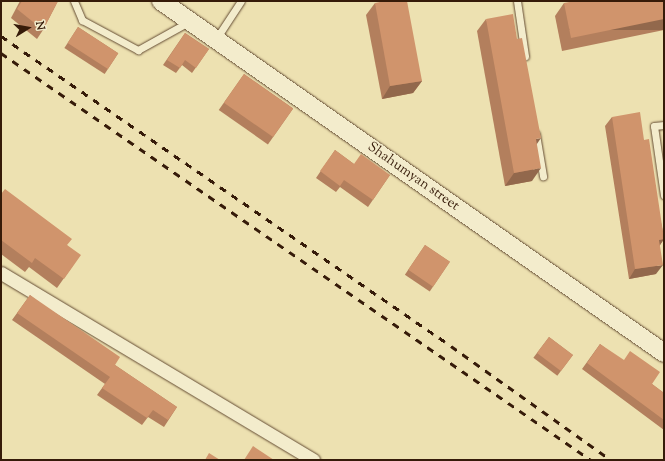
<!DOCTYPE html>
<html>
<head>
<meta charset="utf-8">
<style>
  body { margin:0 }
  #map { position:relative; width:665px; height:461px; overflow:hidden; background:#ede1b1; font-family:"Sorts Mill Goudy",serif }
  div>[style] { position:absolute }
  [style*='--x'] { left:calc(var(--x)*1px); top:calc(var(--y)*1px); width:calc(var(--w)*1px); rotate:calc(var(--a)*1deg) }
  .roads { filter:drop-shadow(0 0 1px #644c33) drop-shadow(0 0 1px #644c33) }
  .service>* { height:7px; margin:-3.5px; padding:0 3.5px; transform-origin:3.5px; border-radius:3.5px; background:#f3eccc }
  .minor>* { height:13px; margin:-6.5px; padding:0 6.5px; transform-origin:6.5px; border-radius:6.5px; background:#f3eccc }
  .secondary>* { height:18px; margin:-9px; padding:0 9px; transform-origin:9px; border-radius:9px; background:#f3eccc }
  .rail>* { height:3px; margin-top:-1.5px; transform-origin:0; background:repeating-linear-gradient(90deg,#361b09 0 7px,transparent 0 14px) }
  .wall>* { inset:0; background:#b37f5d; transform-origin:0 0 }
  .shaded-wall>* { inset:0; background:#92684c; transform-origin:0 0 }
  .building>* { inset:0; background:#d0946c; transform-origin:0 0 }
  span { translate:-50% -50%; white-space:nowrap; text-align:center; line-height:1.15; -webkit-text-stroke:3.5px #f3eccc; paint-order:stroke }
  .street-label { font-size:14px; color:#361b09 }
  .frame { position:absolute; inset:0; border:2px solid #361b09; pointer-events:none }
  .north { position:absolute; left:8px; top:8px; width:40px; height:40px; -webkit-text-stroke:3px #f3eccc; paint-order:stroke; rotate:79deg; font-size:11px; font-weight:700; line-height:16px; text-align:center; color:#361b09 }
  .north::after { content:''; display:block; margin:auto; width:14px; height:18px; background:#361b09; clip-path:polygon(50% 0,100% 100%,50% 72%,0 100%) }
</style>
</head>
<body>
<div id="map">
  <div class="roads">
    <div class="service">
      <i style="--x:74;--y:1;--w:21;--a:67"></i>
      <i style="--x:82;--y:20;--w:64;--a:28.2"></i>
      <i style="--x:138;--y:50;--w:60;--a:-29.1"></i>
      <i style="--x:517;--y:1;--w:56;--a:81.7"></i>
      <i style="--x:216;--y:39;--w:45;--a:-56.7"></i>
      <i style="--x:664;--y:125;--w:10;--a:174"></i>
      <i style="--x:654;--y:126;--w:70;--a:81.8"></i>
      <i style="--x:536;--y:134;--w:43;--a:80.5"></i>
    </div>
    <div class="minor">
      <i style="--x:1;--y:273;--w:364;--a:30.9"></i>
    </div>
    <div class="secondary">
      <i style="--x:161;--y:1;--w:614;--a:34.98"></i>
    </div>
  </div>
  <div class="rail">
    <i style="--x:1;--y:36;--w:546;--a:34.56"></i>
    <i style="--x:451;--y:346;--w:196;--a:35.5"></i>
    <i style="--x:1;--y:53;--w:717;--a:34.6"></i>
  </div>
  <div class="wall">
    <i style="clip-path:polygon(20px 1px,58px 1px,43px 30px,37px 39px,11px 18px)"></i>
    <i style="clip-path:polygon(664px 1px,664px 30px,562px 51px,555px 16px,564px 3px)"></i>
    <i style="clip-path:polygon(375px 3px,422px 81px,413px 93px,382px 99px,366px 15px)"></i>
    <i style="clip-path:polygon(486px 19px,536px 144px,532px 181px,505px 186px,477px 31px)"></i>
    <i style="left:78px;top:27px;width:48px;height:25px;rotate:33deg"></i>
    <i style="clip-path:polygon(185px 33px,209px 49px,192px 73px,182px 65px,176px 73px,163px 65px)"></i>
    <i style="left:244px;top:74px;width:60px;height:44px;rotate:35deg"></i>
    <i style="clip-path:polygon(612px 117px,644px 140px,664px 237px,664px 239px,660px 245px,656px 274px,629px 279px,605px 126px)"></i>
    <i style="clip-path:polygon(335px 150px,354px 164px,390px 175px,368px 207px,340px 187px,336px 192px,316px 178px)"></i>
    <i style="clip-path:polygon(1px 194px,67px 245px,74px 264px,57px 288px,29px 267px,25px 272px,1px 254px)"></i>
    <i style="left:425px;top:245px;width:30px;height:36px;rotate:34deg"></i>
    <i style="clip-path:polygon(30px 295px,115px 365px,177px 407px,164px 427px,148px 417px,142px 425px,97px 395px,105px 384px,12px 320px)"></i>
    <i style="left:549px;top:337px;width:30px;height:26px;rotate:37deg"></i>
    <i style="clip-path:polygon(600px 344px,652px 384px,664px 393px,664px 430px,582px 369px)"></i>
  </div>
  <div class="shaded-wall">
    <i style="left:664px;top:19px;width:11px;height:95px;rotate:90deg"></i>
    <i style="clip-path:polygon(422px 81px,413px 93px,382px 99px,390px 86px)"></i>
    <i style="clip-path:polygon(541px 138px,532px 151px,536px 139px)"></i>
    <i style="clip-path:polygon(541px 168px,532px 181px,505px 186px,514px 173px)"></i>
    <i style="clip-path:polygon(664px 239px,658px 248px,659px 240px)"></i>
    <i style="clip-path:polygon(663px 265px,656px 274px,629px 279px,635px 269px)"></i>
  </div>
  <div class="building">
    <i style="clip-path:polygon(22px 1px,58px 1px,43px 30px,17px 9px)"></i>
    <i style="clip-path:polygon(385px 1px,407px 1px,422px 81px,390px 86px,375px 3px)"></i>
    <i style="clip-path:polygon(575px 1px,664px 1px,664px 19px,571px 38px,564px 3px)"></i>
    <i style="clip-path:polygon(513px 14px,517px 39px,522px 38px,541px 138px,536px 139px,541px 168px,514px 173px,486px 19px)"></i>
    <i style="left:78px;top:27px;width:48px;height:19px;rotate:33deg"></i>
    <i style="clip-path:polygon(185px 33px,209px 49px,196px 68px,185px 60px,180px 68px,167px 60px)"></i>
    <i style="left:244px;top:74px;width:60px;height:35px;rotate:35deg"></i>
    <i style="clip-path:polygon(640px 112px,644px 140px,649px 139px,664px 239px,659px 240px,663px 265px,635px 269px,612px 117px)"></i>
    <i style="clip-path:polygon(335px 150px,354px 164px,361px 154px,390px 175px,373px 200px,344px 180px,340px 186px,320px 171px)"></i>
    <i style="clip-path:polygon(5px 189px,72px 239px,67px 245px,81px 255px,64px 279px,35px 258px,32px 263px,1px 240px,1px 194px)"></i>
    <i style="left:425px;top:245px;width:30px;height:30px;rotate:34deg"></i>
    <i style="clip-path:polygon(30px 295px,120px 357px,115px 365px,177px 407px,168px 420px,153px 410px,147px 418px,102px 388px,110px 377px,17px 313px)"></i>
    <i style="left:549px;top:337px;width:30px;height:20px;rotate:37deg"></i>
    <i style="clip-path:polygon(600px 344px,624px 360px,630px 351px,660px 372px,652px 384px,664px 393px,664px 420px,587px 363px)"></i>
    <i style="clip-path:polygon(253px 446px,274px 460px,244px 460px)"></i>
    <i style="clip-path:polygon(209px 453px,220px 460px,205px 460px)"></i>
  </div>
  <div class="street-label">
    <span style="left:413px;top:177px;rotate:35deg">Shahumyan street</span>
  </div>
  <div class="frame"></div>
  <div class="north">N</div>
</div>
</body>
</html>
